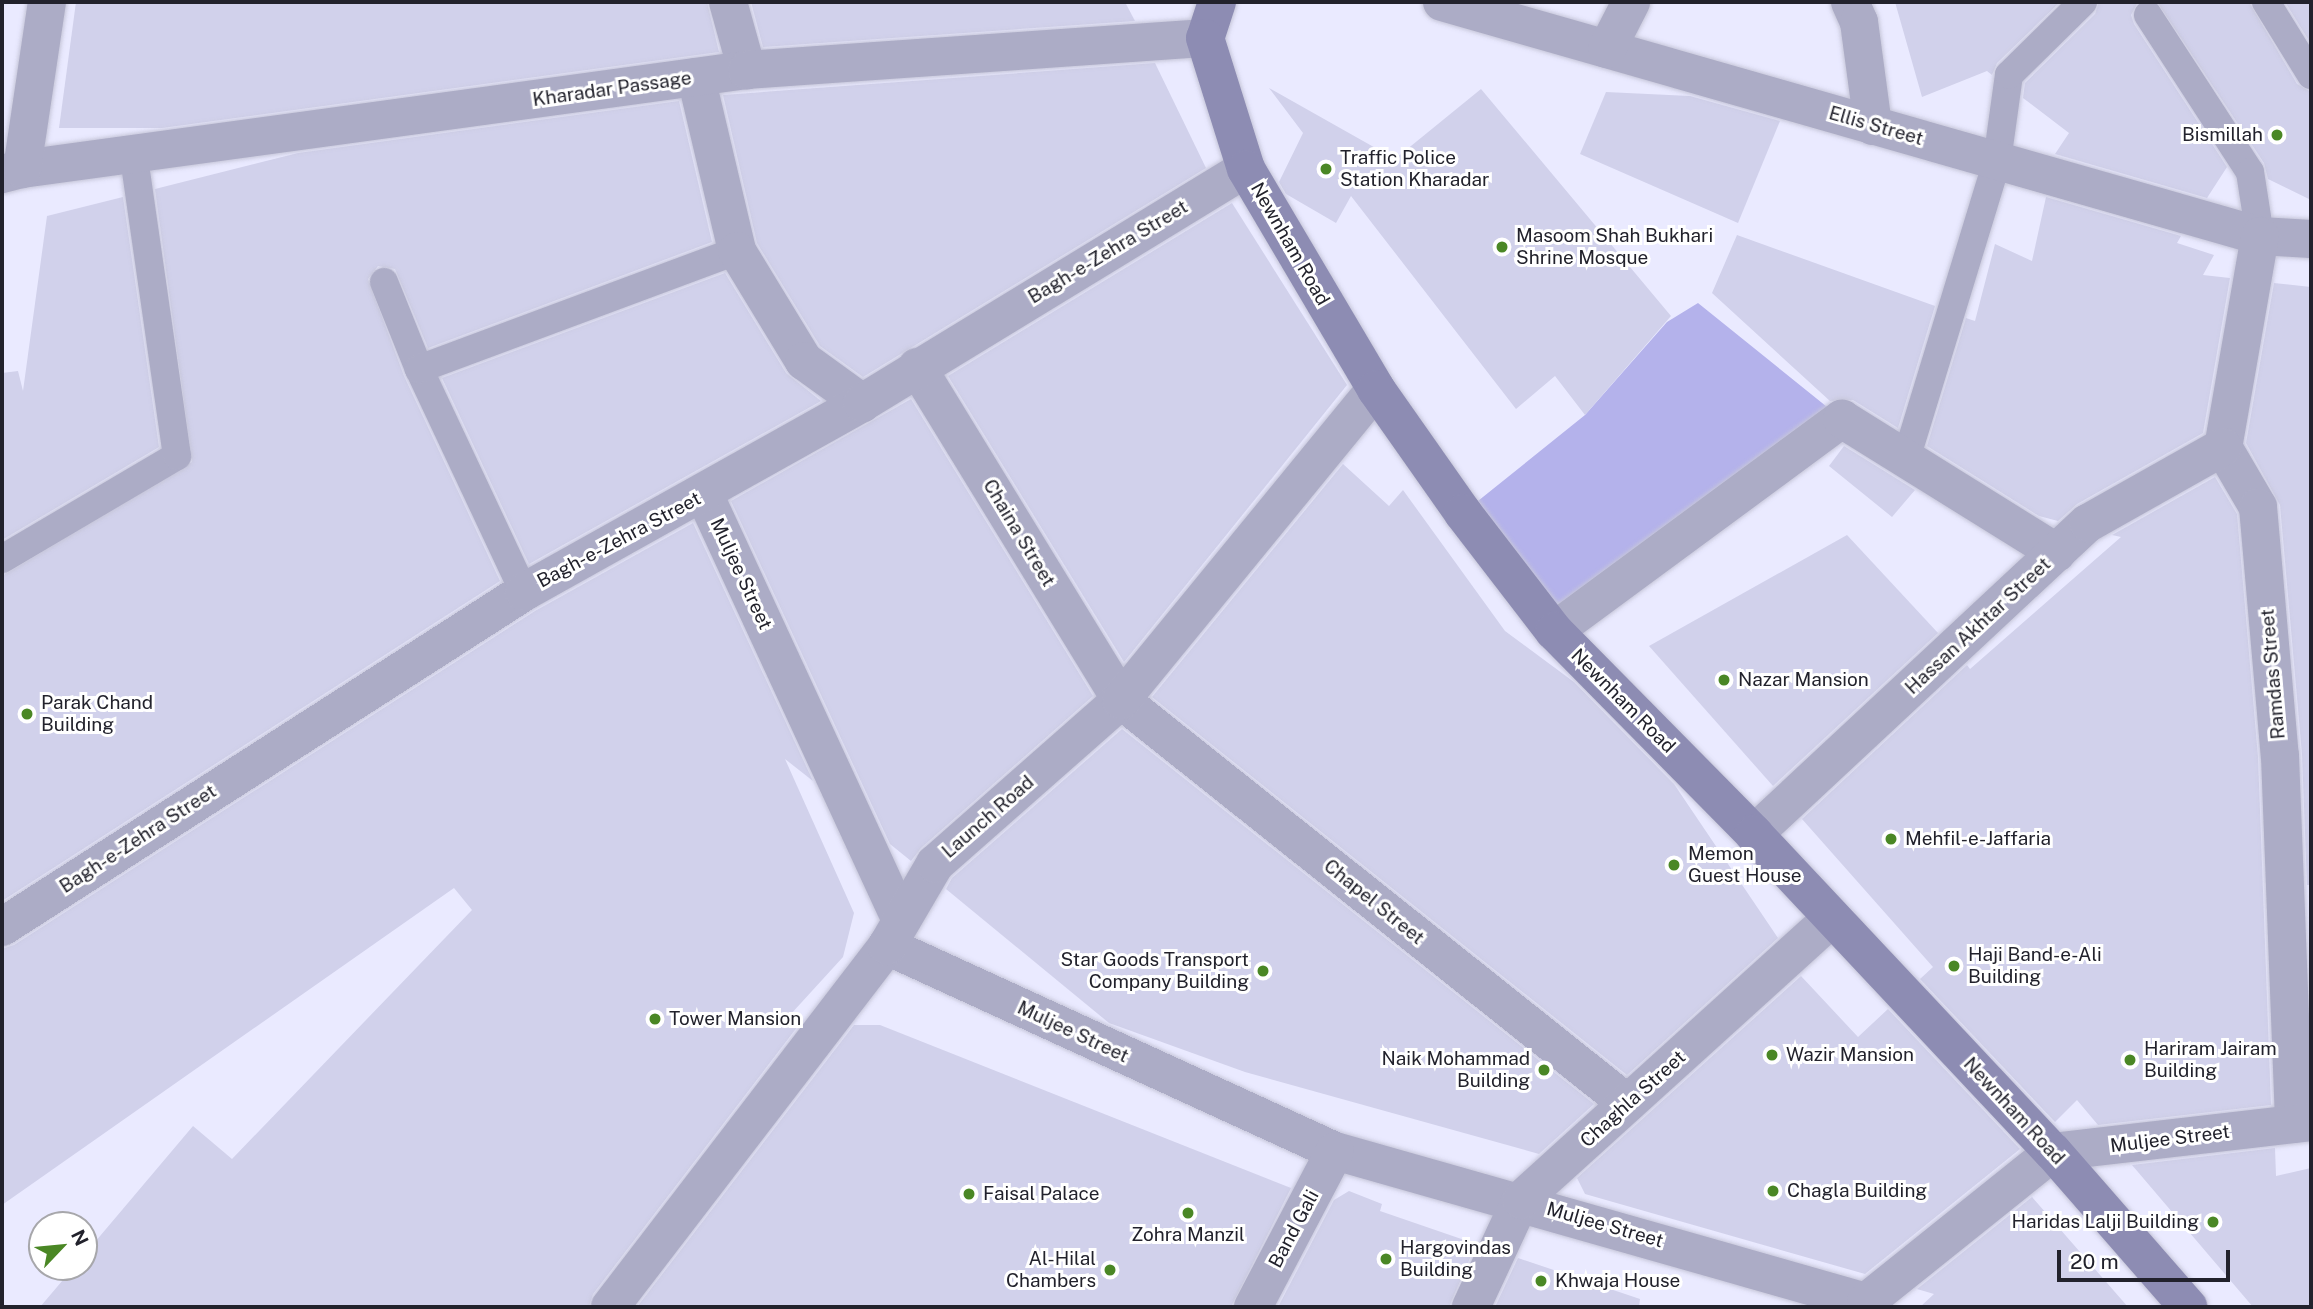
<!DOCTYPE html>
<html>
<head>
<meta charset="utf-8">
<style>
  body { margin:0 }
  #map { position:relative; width:2313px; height:1309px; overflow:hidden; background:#eaeaff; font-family:"Public Sans",sans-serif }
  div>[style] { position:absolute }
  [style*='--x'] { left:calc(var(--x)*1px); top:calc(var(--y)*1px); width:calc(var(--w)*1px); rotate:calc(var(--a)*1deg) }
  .green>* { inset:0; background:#b4b2eb }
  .building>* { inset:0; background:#d1d1eb }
  .roads { filter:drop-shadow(0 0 2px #c6c6d9) drop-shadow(0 0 2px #c6c6d9) }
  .lane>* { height:28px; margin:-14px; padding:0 14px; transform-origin:14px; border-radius:14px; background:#acacc6 }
  .street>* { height:38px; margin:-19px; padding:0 19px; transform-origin:19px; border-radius:19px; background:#acacc6 }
  .secondary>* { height:38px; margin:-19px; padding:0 19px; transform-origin:19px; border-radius:19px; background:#8d8cb3 }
  .dots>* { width:19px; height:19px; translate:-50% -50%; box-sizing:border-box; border:4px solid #fff; border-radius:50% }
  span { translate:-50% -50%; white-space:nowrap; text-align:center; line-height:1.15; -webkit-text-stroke:6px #fff; paint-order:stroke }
  .street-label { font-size:19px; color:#22222c }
  .poi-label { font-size:19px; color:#22222c }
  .right { translate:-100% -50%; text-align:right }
  .left { translate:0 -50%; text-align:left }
  .frame { position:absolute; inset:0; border:4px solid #22222c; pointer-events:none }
  .north { position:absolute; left:28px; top:1211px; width:70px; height:70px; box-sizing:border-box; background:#fff; border:2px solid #a7a7ab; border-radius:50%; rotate:64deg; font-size:19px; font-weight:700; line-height:28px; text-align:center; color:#22222c }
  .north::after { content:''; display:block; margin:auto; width:24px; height:32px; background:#4a8725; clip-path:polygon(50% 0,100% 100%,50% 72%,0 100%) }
  .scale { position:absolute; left:2057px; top:1250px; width:173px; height:32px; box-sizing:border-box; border:4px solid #22222c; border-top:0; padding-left:9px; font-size:21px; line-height:24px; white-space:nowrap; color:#22222c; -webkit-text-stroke:5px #fff; paint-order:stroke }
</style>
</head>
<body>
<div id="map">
  <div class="green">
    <i style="clip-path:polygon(1698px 303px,1842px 419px,1554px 631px,1463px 513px,1585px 415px,1667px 322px)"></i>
  </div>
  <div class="building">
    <i style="clip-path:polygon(76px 2px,707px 2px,719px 52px,162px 128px,59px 128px)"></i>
    <i style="clip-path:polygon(751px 2px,1125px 2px,1135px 21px,763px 47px)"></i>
    <i style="clip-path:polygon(1895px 2px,2060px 2px,1997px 63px,1992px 75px,1987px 71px,1922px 97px)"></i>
    <i style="clip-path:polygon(2099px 2px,2138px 2px,2131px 15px,2134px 24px,2227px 167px,2207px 198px,2055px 154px,2069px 133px,2023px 98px,2025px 83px,2095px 14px)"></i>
    <i style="clip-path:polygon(2157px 2px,2249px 2px,2297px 84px,2311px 92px,2311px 200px,2268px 179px,2264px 163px)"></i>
    <i style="clip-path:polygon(2285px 2px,2311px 2px,2311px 44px)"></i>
    <i style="clip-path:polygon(1155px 63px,1206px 168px,863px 377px,820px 346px,757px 243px,723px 95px)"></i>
    <i style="clip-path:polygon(1269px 88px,1395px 159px,1481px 89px,1671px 316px,1585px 415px,1555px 376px,1516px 409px,1351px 196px,1336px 223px,1286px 194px,1279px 182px,1303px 133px)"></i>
    <i style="clip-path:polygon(1606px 92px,1690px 96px,1780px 121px,1738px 223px,1580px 154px)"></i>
    <i style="clip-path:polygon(679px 101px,712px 242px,428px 348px,395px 269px,378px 266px,368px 279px,404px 376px,500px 581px,2px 901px,2px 576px,192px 462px,155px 189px,298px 153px)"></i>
    <i style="clip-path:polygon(123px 197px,159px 447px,2px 540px,2px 373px,18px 371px,23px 391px,47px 216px)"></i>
    <i style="clip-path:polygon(2046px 197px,2181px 236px,2177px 243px,2214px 255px,2203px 275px,2230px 278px,2203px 433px,2077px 504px,2058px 521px,2039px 516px,1927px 446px,1966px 318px,1975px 321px,1995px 244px,2032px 261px)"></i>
    <i style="clip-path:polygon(1232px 203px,1347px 385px,1124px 662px,948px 376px)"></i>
    <i style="clip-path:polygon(1737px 235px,1935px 306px,1898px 428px,1853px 400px,1830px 401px,1712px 293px)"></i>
    <i style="clip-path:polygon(725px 273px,786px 373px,821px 401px,529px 564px,442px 378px)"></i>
    <i style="clip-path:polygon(2274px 283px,2311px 287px,2311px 885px,2307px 885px,2302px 754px,2280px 505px,2246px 443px)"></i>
    <i style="clip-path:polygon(911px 399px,1093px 696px,921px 848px,911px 861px,890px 844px,731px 501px)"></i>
    <i style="clip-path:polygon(1844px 446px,1915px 490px,1892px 517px,1829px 466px)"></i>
    <i style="clip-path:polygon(1343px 464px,1389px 506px,1403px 490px,1505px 631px,1574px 682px,1674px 784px,1778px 938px,1627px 1075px,1152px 697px)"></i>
    <i style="clip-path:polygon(2215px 477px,2237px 514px,2258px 757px,2271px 1105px,2098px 1125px,2077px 1100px,2055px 1122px,1920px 979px,1933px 967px,1802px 819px,1967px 665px,1970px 669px,2121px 537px,2112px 535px)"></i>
    <i style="clip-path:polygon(693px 523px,813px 781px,785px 759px,854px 913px,843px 957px,780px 1026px,798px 1026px,593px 1294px,589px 1307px,40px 1307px,74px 1267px,84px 1267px,84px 1255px,193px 1126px,232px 1159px,472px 910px,454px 888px,2px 1205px,2px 949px,14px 945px,535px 611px)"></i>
    <i style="clip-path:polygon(1847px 535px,1938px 633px,1773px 786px,1649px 646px)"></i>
    <i style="clip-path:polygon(1122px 729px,1594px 1104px,1539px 1154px,1245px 1072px,1109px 1023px,946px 889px,952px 878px)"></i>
    <i style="clip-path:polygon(1801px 976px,1858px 1037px,1888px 1009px,2020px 1149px,1865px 1274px,1585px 1194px,1577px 1178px)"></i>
    <i style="clip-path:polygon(854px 1025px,880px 1025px,1291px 1188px,1231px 1307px,637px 1307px)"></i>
    <i style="clip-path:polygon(2275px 1148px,2276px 1176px,2311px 1168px,2311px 1307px,2253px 1307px,2132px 1165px)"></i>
    <i style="clip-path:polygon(1349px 1191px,1382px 1204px,1380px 1211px,1476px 1244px,1449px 1307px,1278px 1307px,1334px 1200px)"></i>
    <i style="clip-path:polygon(2032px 1197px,2128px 1307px,1920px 1307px,1934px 1294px,1917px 1289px)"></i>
    <i style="clip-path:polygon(1518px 1258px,1640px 1299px,1639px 1307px,1495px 1307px)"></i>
  </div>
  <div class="roads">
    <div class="lane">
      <i style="--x:2266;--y:2;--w:86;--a:58.3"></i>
      <i style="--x:2148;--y:15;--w:187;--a:57"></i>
      <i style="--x:2250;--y:172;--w:65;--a:81.1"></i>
      <i style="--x:384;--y:282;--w:94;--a:68.1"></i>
      <i style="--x:419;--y:369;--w:246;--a:64.8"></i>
      <i style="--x:419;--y:369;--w:339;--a:-20.4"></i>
      <i style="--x:1906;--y:459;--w:312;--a:-73"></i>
      <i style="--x:1997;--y:161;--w:87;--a:-82.1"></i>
      <i style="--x:2009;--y:75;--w:104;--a:-44.6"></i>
      <i style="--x:2;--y:559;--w:203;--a:-30.5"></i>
      <i style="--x:177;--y:456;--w:303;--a:-98.2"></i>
    </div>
    <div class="street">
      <i style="--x:728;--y:2;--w:71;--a:74.4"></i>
      <i style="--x:1442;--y:2;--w:851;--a:15.96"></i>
      <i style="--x:2260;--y:236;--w:51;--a:3.4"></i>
      <i style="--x:1850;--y:2;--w:22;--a:66"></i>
      <i style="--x:1859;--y:22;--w:105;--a:82.3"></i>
      <i style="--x:1607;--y:49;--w:53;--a:-62.9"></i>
      <i style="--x:696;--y:77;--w:179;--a:76.7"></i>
      <i style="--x:737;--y:251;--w:129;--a:58.7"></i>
      <i style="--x:804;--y:361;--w:72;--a:35.9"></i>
      <i style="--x:22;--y:169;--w:732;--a:-7.78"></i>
      <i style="--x:747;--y:70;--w:459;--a:-4"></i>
      <i style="--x:2;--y:174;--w:21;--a:-14"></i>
      <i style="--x:22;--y:169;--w:169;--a:-81.5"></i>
      <i style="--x:2260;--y:236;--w:214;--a:99.9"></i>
      <i style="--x:2223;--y:447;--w:69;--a:59.7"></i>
      <i style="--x:2258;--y:507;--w:250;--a:85"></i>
      <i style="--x:2280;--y:756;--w:368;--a:87.8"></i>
      <i style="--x:917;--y:367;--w:391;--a:58.5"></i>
      <i style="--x:1121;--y:700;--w:647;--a:38.54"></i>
      <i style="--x:704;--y:494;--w:469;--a:65.2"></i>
      <i style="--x:1554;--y:631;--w:358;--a:-36.4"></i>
      <i style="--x:1842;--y:419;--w:253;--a:31.9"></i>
      <i style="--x:1754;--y:834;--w:456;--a:-43"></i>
      <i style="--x:2088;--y:523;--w:155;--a:-29.4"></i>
      <i style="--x:2;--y:927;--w:620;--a:-32.69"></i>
      <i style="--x:524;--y:592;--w:387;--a:-29.2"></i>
      <i style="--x:862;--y:403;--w:450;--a:-31.4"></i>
      <i style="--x:887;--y:946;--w:493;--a:24.6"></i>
      <i style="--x:1335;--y:1151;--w:552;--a:15.87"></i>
      <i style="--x:1866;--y:1302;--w:240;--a:-38.7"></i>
      <i style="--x:2053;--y:1152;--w:260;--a:-6.6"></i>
      <i style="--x:610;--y:1307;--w:455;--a:-52.5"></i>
      <i style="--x:887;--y:946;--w:95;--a:-59.7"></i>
      <i style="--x:935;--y:864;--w:248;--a:-41.4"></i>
      <i style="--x:1121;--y:700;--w:402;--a:-50.7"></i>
      <i style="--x:1253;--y:1307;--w:176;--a:-62.3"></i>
      <i style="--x:1471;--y:1307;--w:118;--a:-65"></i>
      <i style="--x:1521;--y:1200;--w:420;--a:-42.2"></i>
    </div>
    <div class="secondary">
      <i style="--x:1217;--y:2;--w:38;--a:108"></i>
      <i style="--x:1205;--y:38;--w:137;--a:72.6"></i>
      <i style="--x:1246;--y:169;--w:256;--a:59.4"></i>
      <i style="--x:1376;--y:389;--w:151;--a:54.9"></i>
      <i style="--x:1463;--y:513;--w:149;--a:52.4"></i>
      <i style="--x:1554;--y:631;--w:285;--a:45.4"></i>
      <i style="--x:1754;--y:834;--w:436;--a:46.8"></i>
      <i style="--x:2053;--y:1152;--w:206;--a:48.9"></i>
    </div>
  </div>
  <div class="dots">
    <i style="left:2277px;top:135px;background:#4a8725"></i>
    <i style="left:1326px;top:169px;background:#4a8725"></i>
    <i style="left:1502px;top:247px;background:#4a8725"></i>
    <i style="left:1724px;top:680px;background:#4a8725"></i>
    <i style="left:27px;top:714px;background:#4a8725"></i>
    <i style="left:1891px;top:839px;background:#4a8725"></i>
    <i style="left:1674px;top:865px;background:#4a8725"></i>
    <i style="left:1954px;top:966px;background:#4a8725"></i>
    <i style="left:1263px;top:971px;background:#4a8725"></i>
    <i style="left:655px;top:1019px;background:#4a8725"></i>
    <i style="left:1772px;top:1055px;background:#4a8725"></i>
    <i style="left:2130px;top:1060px;background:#4a8725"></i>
    <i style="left:1544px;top:1070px;background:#4a8725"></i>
    <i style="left:1773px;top:1191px;background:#4a8725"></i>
    <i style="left:969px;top:1194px;background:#4a8725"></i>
    <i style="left:1188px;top:1213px;background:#4a8725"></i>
    <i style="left:2213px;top:1222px;background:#4a8725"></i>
    <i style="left:1386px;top:1259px;background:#4a8725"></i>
    <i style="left:1110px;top:1270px;background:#4a8725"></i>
    <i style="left:1541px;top:1281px;background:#4a8725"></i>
  </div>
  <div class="street-label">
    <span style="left:612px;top:89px;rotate:-8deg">Kharadar Passage</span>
    <span style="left:1876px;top:126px;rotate:16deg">Ellis Street</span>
    <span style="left:1290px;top:244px;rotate:60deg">Newnham Road</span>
    <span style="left:1108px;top:252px;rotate:-31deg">Bagh-e-Zehra Street</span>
    <span style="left:1019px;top:533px;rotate:59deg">Chaina Street</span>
    <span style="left:619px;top:540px;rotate:-28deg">Bagh-e-Zehra Street</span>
    <span style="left:741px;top:574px;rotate:65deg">Muljee Street</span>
    <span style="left:1978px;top:626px;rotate:-43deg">Hassan Akhtar Street</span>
    <span style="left:2273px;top:674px;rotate:-95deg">Ramdas Street</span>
    <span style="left:1623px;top:701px;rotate:45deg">Newnham Road</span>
    <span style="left:988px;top:817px;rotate:-41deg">Launch Road</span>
    <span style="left:138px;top:839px;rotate:-33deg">Bagh-e-Zehra Street</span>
    <span style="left:1374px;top:902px;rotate:39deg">Chapel Street</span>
    <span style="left:1073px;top:1032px;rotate:25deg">Muljee Street</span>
    <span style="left:1633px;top:1099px;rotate:-42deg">Chaghla Street</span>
    <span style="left:2014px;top:1111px;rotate:47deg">Newnham Road</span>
    <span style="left:2170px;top:1139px;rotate:-7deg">Muljee Street</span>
    <span style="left:1605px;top:1225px;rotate:16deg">Muljee Street</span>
    <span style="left:1294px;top:1229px;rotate:-62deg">Band Gali</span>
  </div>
  <div class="poi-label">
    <span class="right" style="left:2263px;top:135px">Bismillah</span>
    <span class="left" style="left:1340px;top:169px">Traffic Police<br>Station Kharadar</span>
    <span class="left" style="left:1516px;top:247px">Masoom Shah Bukhari<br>Shrine Mosque</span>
    <span class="left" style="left:1738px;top:680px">Nazar Mansion</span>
    <span class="left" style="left:41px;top:714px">Parak Chand<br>Building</span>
    <span class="left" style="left:1905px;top:839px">Mehfil-e-Jaffaria</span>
    <span class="left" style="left:1688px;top:865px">Memon<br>Guest House</span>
    <span class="left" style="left:1968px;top:966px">Haji Band-e-Ali<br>Building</span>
    <span class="right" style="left:1249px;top:971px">Star Goods Transport<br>Company Building</span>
    <span class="left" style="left:669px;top:1019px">Tower Mansion</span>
    <span class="left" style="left:2144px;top:1060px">Hariram Jairam<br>Building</span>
    <span class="left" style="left:1786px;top:1055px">Wazir Mansion</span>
    <span class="right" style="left:1530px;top:1070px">Naik Mohammad<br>Building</span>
    <span class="left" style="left:1787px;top:1191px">Chagla Building</span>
    <span class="left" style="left:983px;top:1194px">Faisal Palace</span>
    <span class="right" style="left:2199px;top:1222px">Haridas Lalji Building</span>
    <span style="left:1188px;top:1235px">Zohra Manzil</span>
    <span class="left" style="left:1400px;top:1259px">Hargovindas<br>Building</span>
    <span class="right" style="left:1096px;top:1270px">Al-Hilal<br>Chambers</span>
    <span class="left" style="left:1555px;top:1281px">Khwaja House</span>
  </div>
  <div class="frame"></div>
  <div class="north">N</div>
  <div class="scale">20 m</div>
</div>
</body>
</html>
